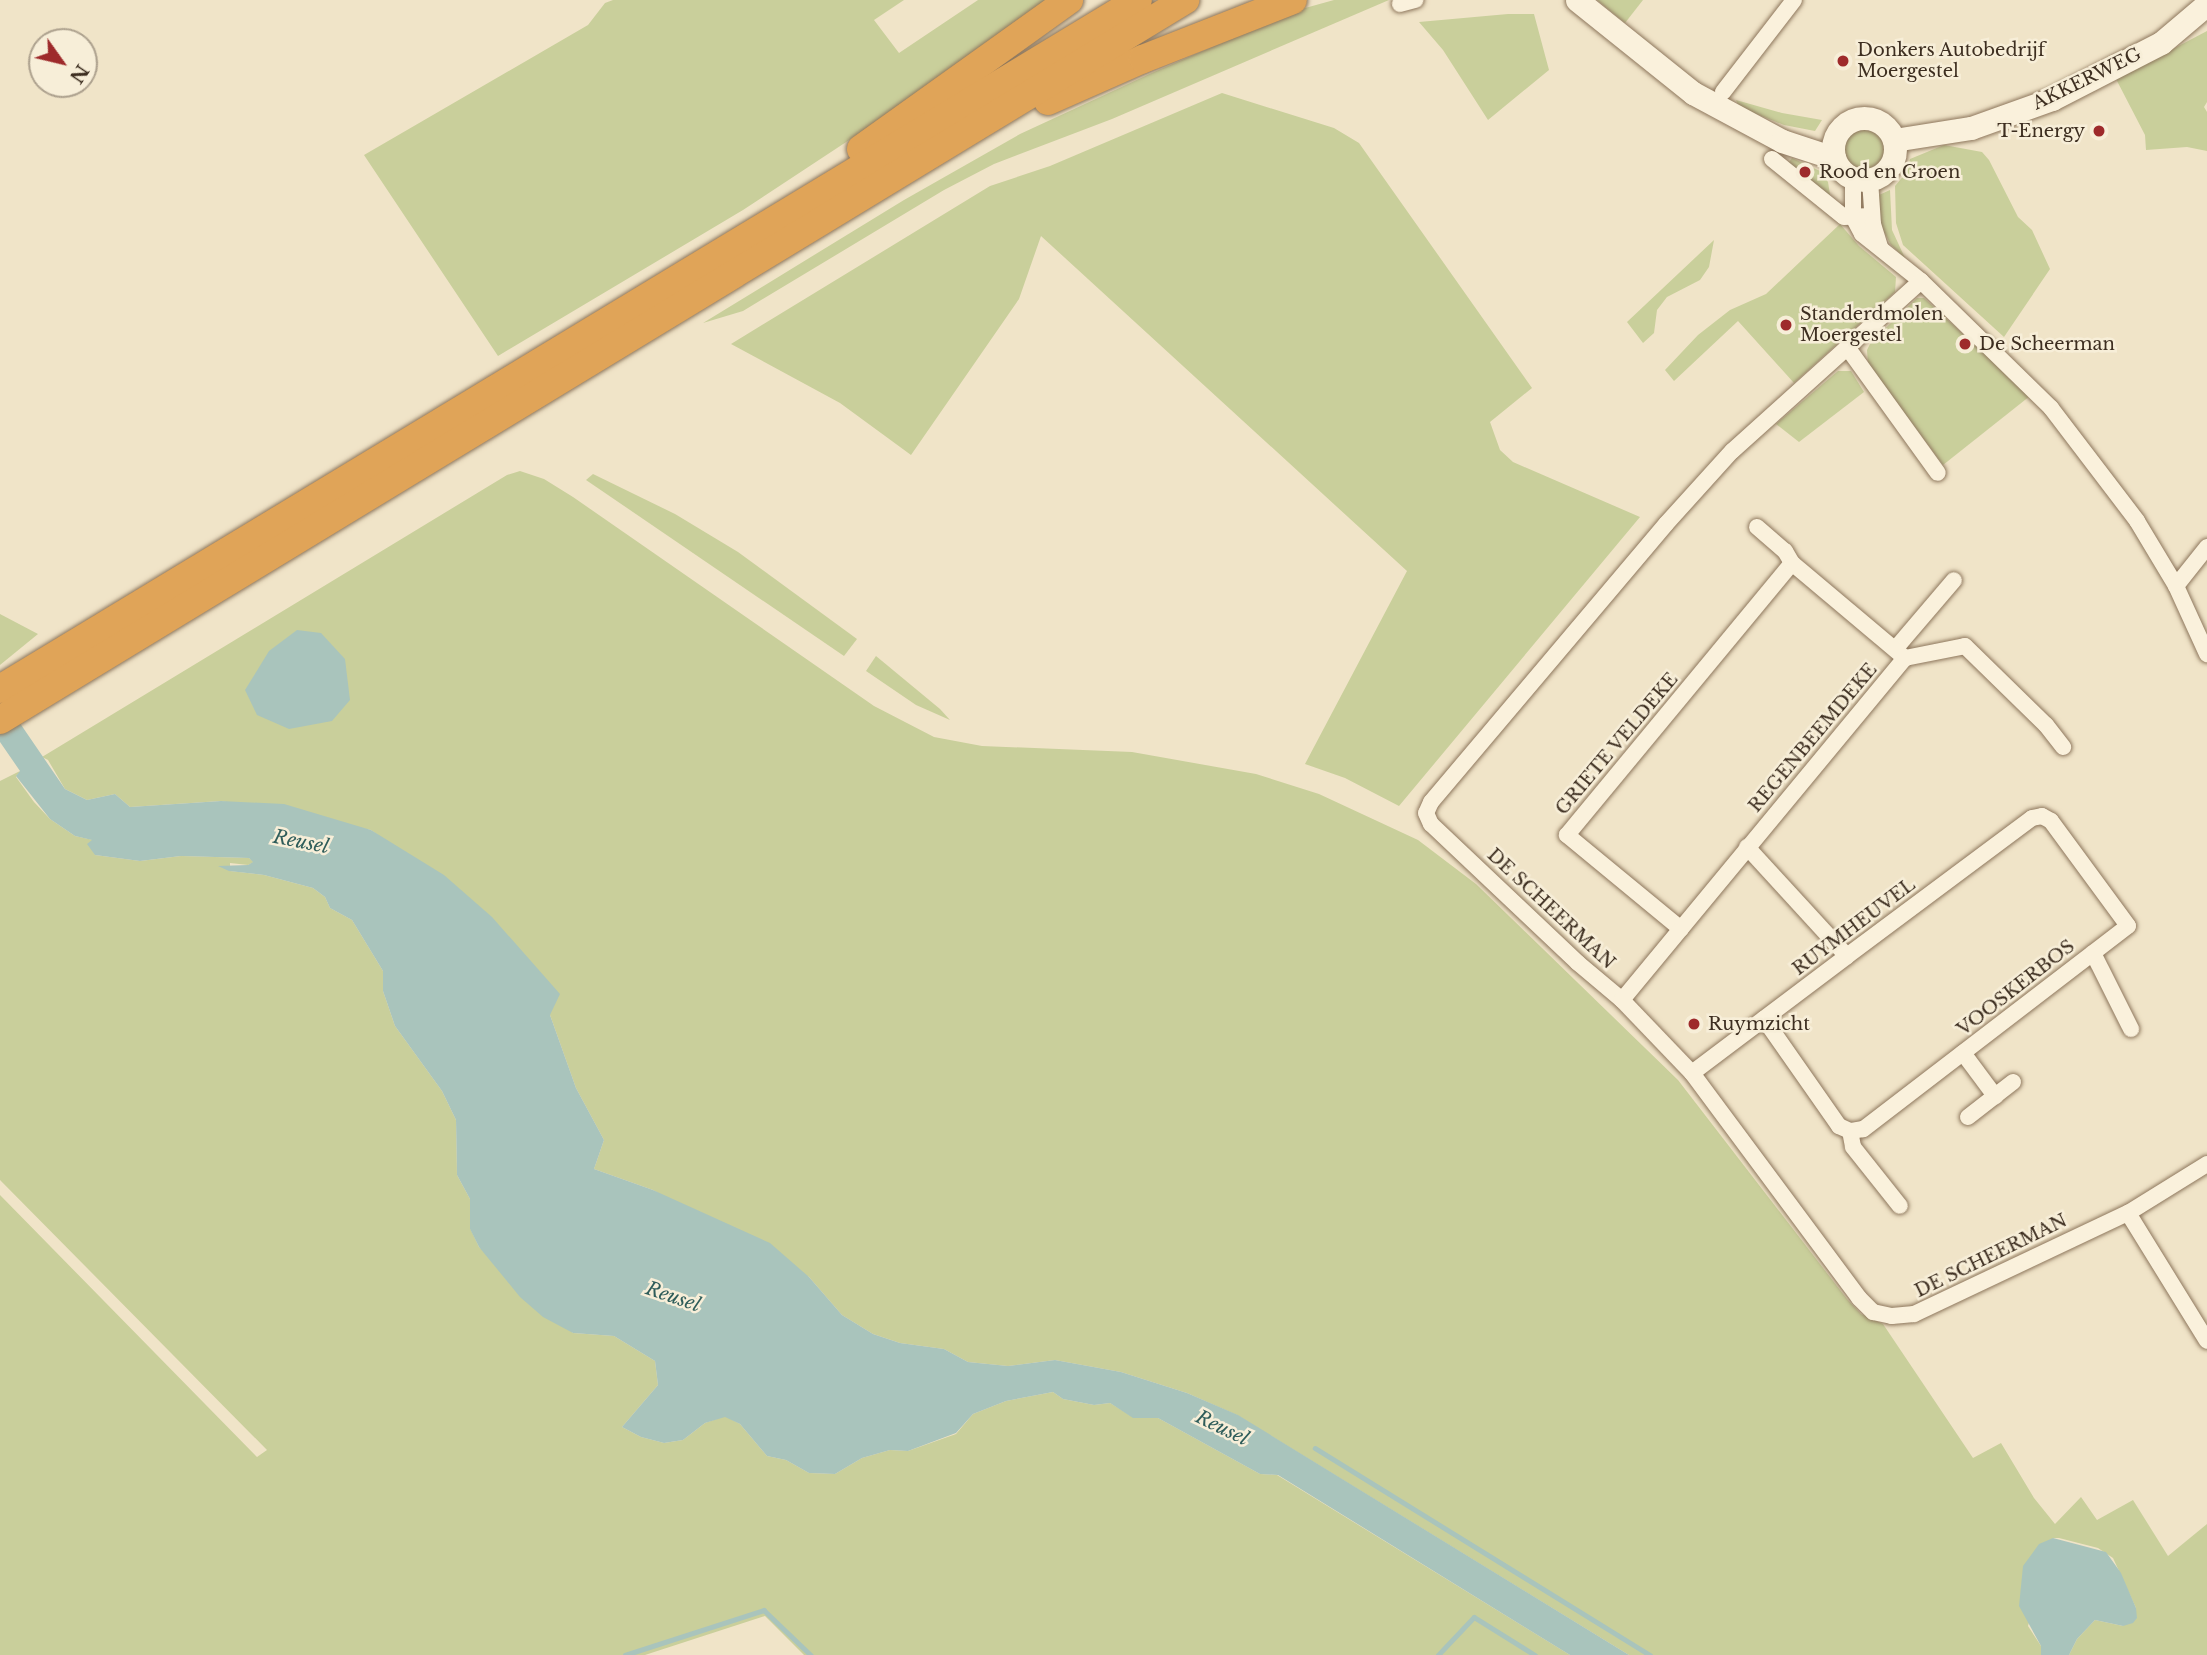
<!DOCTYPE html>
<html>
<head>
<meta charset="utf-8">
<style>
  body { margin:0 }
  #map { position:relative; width:2207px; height:1655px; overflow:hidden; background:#f0e4c8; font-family:"Libre Baskerville",serif }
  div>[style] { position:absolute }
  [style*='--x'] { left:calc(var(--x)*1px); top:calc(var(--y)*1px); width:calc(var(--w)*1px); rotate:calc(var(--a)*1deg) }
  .green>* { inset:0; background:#c9cf9b }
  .round { border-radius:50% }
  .water>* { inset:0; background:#a9c4bc }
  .stream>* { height:4.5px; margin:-2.25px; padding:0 2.25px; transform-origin:2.25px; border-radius:2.25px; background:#a9c4bc }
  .roads { filter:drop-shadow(0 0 2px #8d765c) drop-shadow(0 0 2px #8d765c) }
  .minor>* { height:16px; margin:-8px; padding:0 8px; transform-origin:8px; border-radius:8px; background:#faf1dc }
  .secondary>* { height:23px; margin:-11.5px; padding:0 11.5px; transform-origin:11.5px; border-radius:11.5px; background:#faf1dc }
  .secondary>.ring { margin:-11.5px; padding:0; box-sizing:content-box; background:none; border:23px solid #faf1dc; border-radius:50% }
  .motorway>* { height:28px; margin:-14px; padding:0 14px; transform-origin:14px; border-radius:14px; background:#e0a458 }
  .dots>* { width:19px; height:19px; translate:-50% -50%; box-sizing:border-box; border:4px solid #f7eed8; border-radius:50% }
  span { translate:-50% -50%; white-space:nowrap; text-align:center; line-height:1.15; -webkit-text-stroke:5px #f7eed8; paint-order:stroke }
  .poi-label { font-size:18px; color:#3d2e20 }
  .left { translate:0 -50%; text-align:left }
  .right { translate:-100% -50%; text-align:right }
  .street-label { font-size:18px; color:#3d2e20 }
  .water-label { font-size:19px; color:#2f5d5a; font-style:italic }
  .north { position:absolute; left:28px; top:28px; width:70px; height:70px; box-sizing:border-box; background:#f7eed8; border:2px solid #ada18e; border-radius:50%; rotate:124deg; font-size:19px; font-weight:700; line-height:28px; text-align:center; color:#3d2e20 }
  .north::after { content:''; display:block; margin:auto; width:24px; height:32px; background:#9e2a2b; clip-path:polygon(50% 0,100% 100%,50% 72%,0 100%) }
</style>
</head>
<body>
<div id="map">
  <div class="green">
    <i style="clip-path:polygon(613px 0,904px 0,874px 20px,899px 53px,978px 0,1047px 0,919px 94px,743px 210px,498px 356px,364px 155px,588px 25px,605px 3px)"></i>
    <i style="clip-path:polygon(1334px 0,1389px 0,1112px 119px,994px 164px,944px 190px,743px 311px,703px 323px,904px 200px,1020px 134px,1154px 72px,1298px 10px)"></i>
    <i style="clip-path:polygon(1597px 0,1643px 0,1625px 23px)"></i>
    <i style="clip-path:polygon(1508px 14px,1534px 14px,1549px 70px,1488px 120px,1443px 50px,1419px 22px)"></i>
    <i style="clip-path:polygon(2207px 31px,2207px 102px,2204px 107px,2207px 112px,2207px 151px,2187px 147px,2146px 150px,2145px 135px,2116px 79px)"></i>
    <i style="clip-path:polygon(1222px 93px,1334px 128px,1359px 143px,1532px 388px,1490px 422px,1500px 450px,1513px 462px,1640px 517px,1399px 806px,1345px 778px,1305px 764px,1407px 571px,1041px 236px,1019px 299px,911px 455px,840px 403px,731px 344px,990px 186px,1050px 166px)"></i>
    <i style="clip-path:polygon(1736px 100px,1782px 113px,1822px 120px,1815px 131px,1784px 125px,1739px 107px)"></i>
    <i class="round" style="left:1844px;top:130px;width:40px;height:40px"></i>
    <i style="clip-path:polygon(1944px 145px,1982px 152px,1989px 160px,2018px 217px,2032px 230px,2050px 269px,2004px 337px,1903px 245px,1896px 223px,1895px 186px,1906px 173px,1910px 159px)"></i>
    <i style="clip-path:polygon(1792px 158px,1820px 171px,1828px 182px,1831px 201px,1787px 165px)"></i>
    <i style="clip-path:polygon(1890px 190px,1892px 230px,1905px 258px,1891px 245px,1877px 219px,1879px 195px)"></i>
    <i style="clip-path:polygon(1840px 224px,1859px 246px,1896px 277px,1895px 292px,1794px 383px,1738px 321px,1674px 381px,1665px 370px,1698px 335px,1730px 310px,1766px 294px)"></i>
    <i style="clip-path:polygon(1714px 240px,1709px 267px,1700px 280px,1667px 297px,1657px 310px,1654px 333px,1643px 343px,1627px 322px)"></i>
    <i style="clip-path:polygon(1917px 298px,1924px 298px,2030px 396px,1943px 465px,1868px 364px,1867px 350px,1871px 342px)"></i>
    <i style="clip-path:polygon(1838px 371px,1851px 371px,1864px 392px,1799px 442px,1776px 424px)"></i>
    <i style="clip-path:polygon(520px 471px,544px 479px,573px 497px,874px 706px,934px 737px,982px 746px,1132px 752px,1256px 774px,1319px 794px,1418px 840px,1476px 884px,1678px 1080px,1847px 1299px,1861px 1314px,1883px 1324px,1973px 1458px,2001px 1443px,2034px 1498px,2055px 1524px,2081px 1497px,2097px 1520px,2133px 1500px,2168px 1556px,2207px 1524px,2207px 1655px,2069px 1655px,2077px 1639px,2095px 1620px,2123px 1626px,2136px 1608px,2113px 1558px,2098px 1548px,2059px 1538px,2053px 1538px,2028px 1626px,2041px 1646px,2041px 1655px,1629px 1655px,1237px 1415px,1187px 1393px,1121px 1372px,1055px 1360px,1008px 1366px,968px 1362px,944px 1349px,900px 1343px,873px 1334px,842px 1315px,809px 1277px,653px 1190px,594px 1169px,604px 1140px,576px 1088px,550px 1015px,393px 846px,371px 830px,221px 801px,130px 807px,115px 794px,87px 800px,65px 789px,48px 760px,42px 757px,507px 475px)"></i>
    <i style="clip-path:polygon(593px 474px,675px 514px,738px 552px,857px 639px,844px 656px,586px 480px)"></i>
    <i style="clip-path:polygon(0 614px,38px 634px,0 665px)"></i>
    <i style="clip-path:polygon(876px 656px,940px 709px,950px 720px,916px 705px,866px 671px)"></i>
    <i style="clip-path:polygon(20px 771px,16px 777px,34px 802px,50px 819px,75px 836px,93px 840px,95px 855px,140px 861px,181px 856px,249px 858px,254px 862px,248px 865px,230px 863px,230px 871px,264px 875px,313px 888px,325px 897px,330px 908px,352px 920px,383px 971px,383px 991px,395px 1026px,442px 1091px,456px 1120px,457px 1175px,470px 1199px,470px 1228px,479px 1247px,573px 1333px,614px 1336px,655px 1361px,658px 1385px,622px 1427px,641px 1437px,664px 1443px,683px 1440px,705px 1423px,725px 1416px,740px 1424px,767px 1456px,786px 1460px,809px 1473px,835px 1474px,862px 1458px,890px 1450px,908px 1451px,956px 1434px,973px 1414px,1006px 1401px,1053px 1392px,1063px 1399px,1094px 1405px,1110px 1403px,1133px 1417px,1158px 1418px,1260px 1474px,1277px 1475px,1570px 1655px,804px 1655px,765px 1616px,645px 1655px,0 1655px,0 1195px,257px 1457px,267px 1450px,0 1180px,0 781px)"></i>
  </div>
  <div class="water">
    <i style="clip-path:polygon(297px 630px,321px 633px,345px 659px,350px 700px,332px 721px,289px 729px,257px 715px,245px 690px,269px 651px)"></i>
    <i style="clip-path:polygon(0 694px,65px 789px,87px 800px,115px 794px,130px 807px,221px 801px,284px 804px,371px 830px,444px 875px,492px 917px,560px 994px,550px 1015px,576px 1088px,604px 1140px,594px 1169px,653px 1190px,770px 1243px,809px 1277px,842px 1315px,873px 1334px,900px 1343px,944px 1349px,968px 1362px,1008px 1366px,1055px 1360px,1121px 1372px,1187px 1393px,1238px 1415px,1629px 1655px,1570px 1655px,1278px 1475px,1260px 1474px,1158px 1418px,1133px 1418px,1110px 1403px,1094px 1405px,1063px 1399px,1053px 1392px,1006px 1401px,973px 1414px,956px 1433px,908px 1451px,890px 1450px,862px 1458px,835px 1474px,809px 1473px,786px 1460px,767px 1456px,740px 1424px,725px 1417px,705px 1423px,683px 1440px,664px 1443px,641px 1437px,622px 1427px,658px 1385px,655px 1361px,614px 1336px,573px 1333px,543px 1317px,520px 1297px,479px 1247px,470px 1229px,470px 1199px,457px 1175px,456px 1120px,442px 1091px,395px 1026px,383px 991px,383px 971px,352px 920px,330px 908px,325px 897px,313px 888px,264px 875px,229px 871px,218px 866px,248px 865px,253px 862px,249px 858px,181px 856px,140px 861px,95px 855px,87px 844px,92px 840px,75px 836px,50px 819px,16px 776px,20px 771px,0 742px)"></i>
    <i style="clip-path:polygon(2053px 1538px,2106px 1552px,2121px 1573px,2136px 1608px,2137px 1618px,2133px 1623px,2123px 1626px,2095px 1620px,2077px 1639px,2069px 1655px,2041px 1655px,2041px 1646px,2019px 1606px,2023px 1566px,2039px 1544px)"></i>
  </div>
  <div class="stream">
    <i style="--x:1315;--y:1448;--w:394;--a:31.7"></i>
    <i style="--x:625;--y:1655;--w:146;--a:-17.9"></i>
    <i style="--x:764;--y:1610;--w:65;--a:43.8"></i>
    <i style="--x:1438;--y:1655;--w:52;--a:-46.5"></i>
    <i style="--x:1474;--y:1617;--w:72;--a:31.9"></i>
  </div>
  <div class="roads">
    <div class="minor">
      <i style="--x:1400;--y:4;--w:16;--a:-15"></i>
      <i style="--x:1723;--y:92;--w:116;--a:-52.3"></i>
      <i style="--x:1772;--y:159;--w:92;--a:38.9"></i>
      <i style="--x:1844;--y:217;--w:28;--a:-2"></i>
      <i style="--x:1853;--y:178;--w:39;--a:90"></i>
      <i style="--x:1853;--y:217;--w:19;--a:62"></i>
      <i style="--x:1862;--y:234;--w:75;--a:38.5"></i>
      <i style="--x:1921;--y:281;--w:182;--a:44.3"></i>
      <i style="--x:2051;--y:408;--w:142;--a:52.7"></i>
      <i style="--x:2137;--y:521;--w:76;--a:59"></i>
      <i style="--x:2176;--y:586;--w:75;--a:65.5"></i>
      <i style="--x:1870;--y:180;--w:44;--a:86.1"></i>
      <i style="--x:1873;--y:224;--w:24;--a:73"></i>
      <i style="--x:1921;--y:281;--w:254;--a:138"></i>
      <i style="--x:1732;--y:451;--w:98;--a:132.1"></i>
      <i style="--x:1666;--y:524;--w:364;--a:130.2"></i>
      <i style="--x:1431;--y:802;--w:12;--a:114"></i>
      <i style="--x:1426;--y:813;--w:12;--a:66"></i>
      <i style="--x:1431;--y:824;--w:202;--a:43.4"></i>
      <i style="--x:1578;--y:963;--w:57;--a:40.1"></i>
      <i style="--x:1622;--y:1000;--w:101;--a:46.2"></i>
      <i style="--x:1692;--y:1073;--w:280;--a:53.4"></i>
      <i style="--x:1859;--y:1298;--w:20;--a:45"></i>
      <i style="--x:1873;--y:1312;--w:19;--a:12"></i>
      <i style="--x:1892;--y:1316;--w:22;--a:-5"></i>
      <i style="--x:1914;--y:1314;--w:237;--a:-25.3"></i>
      <i style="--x:2128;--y:1213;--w:93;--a:-31.8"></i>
      <i style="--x:1847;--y:347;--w:155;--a:54.2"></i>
      <i style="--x:1757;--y:527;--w:37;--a:41"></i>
      <i style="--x:1785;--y:551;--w:14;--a:60"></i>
      <i style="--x:2176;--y:586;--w:50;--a:-51.5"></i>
      <i style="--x:1896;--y:648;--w:89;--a:-49.5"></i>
      <i style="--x:1747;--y:847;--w:148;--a:47.5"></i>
      <i style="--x:1681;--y:929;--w:148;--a:-140.5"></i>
      <i style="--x:1567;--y:835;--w:353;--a:-50.4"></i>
      <i style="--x:1792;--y:563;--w:148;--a:40.1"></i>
      <i style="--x:2093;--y:953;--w:85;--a:63.4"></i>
      <i style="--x:1622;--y:1000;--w:444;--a:-50.4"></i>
      <i style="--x:1905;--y:658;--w:61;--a:-11.3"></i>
      <i style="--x:1965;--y:646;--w:113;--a:44.3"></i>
      <i style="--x:2046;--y:725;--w:28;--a:52"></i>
      <i style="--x:1963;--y:1053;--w:54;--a:53.3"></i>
      <i style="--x:1692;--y:1073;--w:194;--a:-37"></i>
      <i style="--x:1847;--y:956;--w:231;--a:-36.7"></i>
      <i style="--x:2032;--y:818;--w:10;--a:-11"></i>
      <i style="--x:2042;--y:816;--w:10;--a:29"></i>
      <i style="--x:2051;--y:821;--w:130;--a:53.7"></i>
      <i style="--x:2128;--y:926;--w:334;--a:142.5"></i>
      <i style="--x:1863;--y:1129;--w:13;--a:171"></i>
      <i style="--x:1850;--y:1131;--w:12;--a:-156"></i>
      <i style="--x:1839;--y:1126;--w:131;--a:-125"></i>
      <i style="--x:1968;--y:1117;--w:57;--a:-37.9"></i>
      <i style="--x:1850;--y:1131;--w:16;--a:79"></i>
      <i style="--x:1853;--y:1147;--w:75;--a:51.5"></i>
      <i style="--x:2128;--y:1213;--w:150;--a:58.3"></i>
    </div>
    <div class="secondary">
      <i style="--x:1577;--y:0;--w:149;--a:38.7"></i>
      <i style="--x:1693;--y:93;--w:101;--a:28.3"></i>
      <i style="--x:1782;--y:141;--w:55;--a:18.1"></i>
      <i class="ring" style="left:1833px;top:118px;width:39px;height:39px"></i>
      <i style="--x:1894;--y:140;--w:78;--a:-8.9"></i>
      <i style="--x:1971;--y:128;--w:86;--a:-19.7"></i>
      <i style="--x:2052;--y:99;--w:123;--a:-27.2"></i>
      <i style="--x:2161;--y:43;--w:60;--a:-40.3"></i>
    </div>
    <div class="motorway">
      <i style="--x:1048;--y:101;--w:104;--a:-23.9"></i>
      <i style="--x:1143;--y:59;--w:161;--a:-21.5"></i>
      <i style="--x:861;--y:149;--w:256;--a:-35.6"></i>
      <i style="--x:0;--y:689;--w:1330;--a:-31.19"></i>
      <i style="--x:0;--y:720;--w:1387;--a:-31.28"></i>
    </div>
  </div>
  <div class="dots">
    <i style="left:1843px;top:61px;background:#9e2a2b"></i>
    <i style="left:2099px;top:131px;background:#9e2a2b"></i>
    <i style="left:1805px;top:172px;background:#9e2a2b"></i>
    <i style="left:1786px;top:325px;background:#9e2a2b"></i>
    <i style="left:1965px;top:344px;background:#9e2a2b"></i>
    <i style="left:1694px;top:1024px;background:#9e2a2b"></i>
  </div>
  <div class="poi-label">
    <span class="left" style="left:1857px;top:61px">Donkers Autobedrijf<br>Moergestel</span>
    <span class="right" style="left:2085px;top:131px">T-Energy</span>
    <span class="left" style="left:1819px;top:172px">Rood en Groen</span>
    <span class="left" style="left:1800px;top:325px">Standerdmolen<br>Moergestel</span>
    <span class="left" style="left:1979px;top:344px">De Scheerman</span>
    <span class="left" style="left:1708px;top:1024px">Ruymzicht</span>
  </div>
  <div class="street-label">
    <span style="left:2087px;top:79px;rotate:-26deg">AKKERWEG</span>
    <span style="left:1813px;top:738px;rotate:-50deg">REGENBEEMDEKE</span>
    <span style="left:1617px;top:744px;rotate:-50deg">GRIETE VELDEKE</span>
    <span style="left:1551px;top:909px;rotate:43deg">DE SCHEERMAN</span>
    <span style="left:1854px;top:927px;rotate:-37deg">RUYMHEUVEL</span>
    <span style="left:2016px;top:988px;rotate:-38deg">VOOSKERBOS</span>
    <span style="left:1991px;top:1256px;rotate:-26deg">DE SCHEERMAN</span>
  </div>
  <div class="water-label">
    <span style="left:301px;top:842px;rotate:11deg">Reusel</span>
    <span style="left:673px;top:1297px;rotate:19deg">Reusel</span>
    <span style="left:1222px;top:1428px;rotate:26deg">Reusel</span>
  </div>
  <div class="north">N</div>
</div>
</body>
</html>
